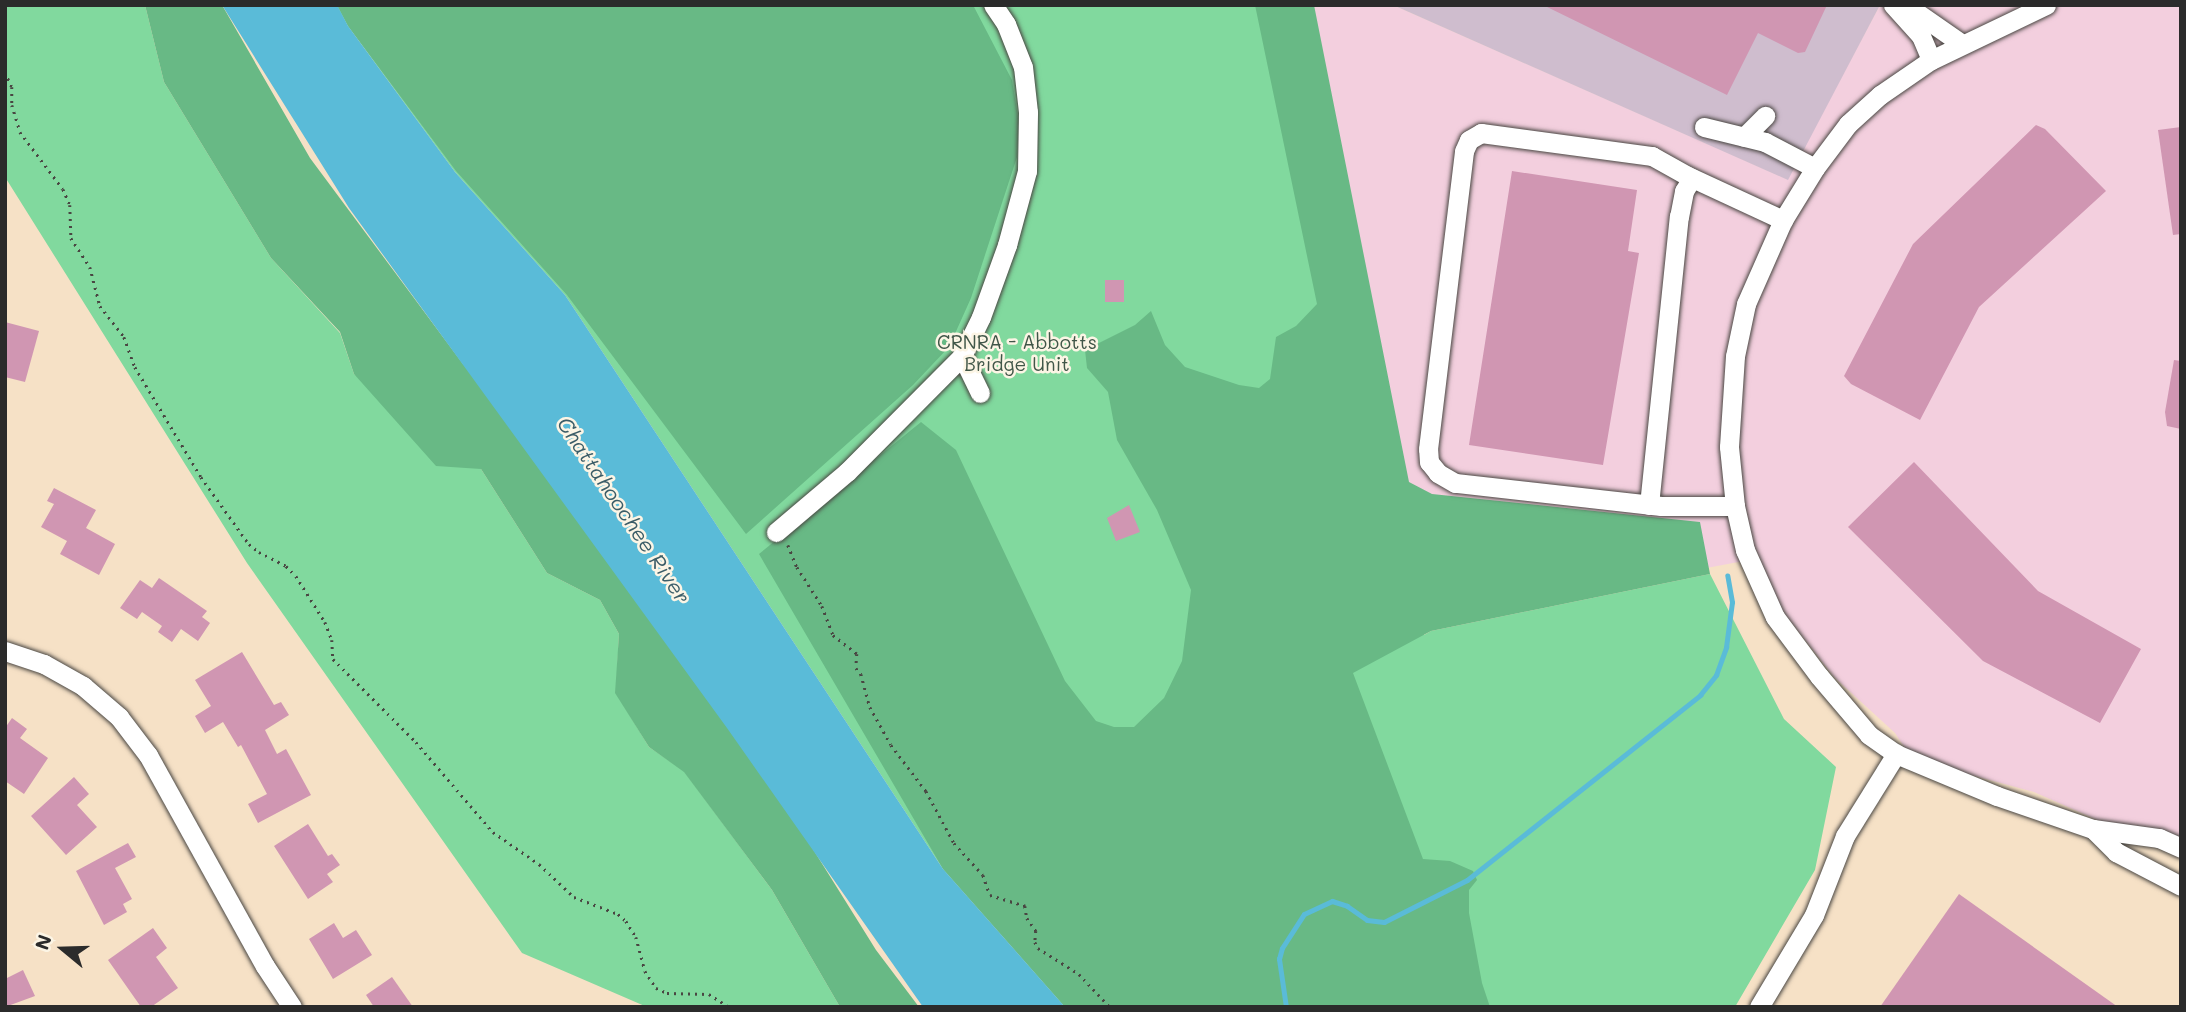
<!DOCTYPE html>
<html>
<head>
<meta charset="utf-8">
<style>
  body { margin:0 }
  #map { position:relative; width:2186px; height:1012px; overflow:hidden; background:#f6e1c6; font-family:Mali,sans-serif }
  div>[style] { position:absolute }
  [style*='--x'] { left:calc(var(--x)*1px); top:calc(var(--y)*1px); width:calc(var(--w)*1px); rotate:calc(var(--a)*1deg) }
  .built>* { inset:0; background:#f3cfde }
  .industrial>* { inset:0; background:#cfbdce }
  .green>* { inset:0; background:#81d99e }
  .forest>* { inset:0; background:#68b985 }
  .water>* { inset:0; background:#5abbd8 }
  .stream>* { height:5px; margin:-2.5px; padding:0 2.5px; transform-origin:2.5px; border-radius:2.5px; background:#5abbd8 }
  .building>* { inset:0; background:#d096b2; transform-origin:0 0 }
  .path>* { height:2.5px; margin-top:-1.25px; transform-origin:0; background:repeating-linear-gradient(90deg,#494642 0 2px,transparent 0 7px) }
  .roads { filter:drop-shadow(0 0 2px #494642) drop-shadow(0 0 2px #494642) }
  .minor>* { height:19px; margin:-9.5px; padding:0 9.5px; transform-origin:9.5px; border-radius:9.5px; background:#fff }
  span { translate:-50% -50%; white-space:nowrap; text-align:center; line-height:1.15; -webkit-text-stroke:5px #fcf5e5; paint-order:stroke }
  .park-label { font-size:19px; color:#405648 }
  .water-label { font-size:21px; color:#3b5d68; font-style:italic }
  .frame { position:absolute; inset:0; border:7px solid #2b2b2b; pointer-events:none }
  .north { position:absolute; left:28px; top:914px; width:70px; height:70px; -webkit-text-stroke:5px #fcf5e5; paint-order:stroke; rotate:289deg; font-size:19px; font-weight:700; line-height:28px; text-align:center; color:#2b2b2b }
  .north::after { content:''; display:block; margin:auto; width:24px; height:32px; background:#2b2b2b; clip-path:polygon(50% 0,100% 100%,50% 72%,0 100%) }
</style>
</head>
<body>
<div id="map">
  <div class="built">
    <i style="clip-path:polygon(1293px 5px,1393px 5px,1787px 179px,1880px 5px,2181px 5px,2181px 857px,2034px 792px,1912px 759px,1895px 733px,1834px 677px,1787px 617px,1749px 560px,1425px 621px)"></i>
  </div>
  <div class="industrial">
    <i style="clip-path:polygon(1393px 5px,1880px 5px,1788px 180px)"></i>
  </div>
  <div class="green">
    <i style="clip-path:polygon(5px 5px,145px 5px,164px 82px,271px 258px,340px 333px,354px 374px,481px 469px,547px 573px,600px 600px,619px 634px,616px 693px,649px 747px,684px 771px,772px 890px,840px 1007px,647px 1007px,522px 953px,247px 563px,5px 177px)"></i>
    <i style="clip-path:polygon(336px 5px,1300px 5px,1424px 635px,1431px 631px,1710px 574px,1784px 719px,1836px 767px,1815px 870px,1735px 1007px,1065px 1007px,943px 869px,565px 295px,455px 172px,348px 26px)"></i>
  </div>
  <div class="forest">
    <i style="clip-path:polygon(145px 5px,222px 5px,310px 158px,463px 364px,641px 574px,876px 950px,919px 1007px,840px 1007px,772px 890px,684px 772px,649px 747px,615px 693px,619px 634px,600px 600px,547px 573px,481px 469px,436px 466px,354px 374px,340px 332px,271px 258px,164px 82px)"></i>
    <i style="clip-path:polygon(337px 5px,973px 5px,1012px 80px,1019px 123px,1017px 157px,971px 298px,949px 347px,913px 385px,746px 534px,567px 295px,456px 171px,348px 26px)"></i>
    <i style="clip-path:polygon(1255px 5px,1314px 5px,1409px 482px,1432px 494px,1700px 522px,1710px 574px,1431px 631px,1353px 673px,1423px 859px,1450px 861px,1473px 871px,1477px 880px,1469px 890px,1469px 913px,1482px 983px,1490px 1007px,1065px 1007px,943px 869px,759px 554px,921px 422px,956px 450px,1065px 681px,1096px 721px,1114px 727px,1134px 727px,1164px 698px,1182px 661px,1191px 590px,1157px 510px,1117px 440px,1108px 392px,1087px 368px,1085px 350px,1135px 325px,1151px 311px,1165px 345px,1185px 367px,1239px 385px,1259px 388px,1270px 379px,1276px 337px,1296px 326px,1317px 304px)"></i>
  </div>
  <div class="water">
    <i style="clip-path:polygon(222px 5px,337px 5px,348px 26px,455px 172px,565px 295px,943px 869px,1065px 1007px,923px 1007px,727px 728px,349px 208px)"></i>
  </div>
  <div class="stream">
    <i style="--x:1286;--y:1007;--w:49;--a:-98.3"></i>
    <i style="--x:1279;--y:959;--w:11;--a:-75"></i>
    <i style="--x:1282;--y:948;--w:40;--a:-57.1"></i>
    <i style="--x:1304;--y:914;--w:31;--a:-25"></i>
    <i style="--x:1332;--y:901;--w:16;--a:18"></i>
    <i style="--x:1347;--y:906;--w:24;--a:35"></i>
    <i style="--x:1367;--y:920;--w:17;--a:7"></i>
    <i style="--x:1384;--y:922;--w:93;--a:-26.8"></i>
    <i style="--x:1467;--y:880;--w:298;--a:-38.4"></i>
    <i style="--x:1700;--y:695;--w:26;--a:-51"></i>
    <i style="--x:1716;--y:675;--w:30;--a:-70"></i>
    <i style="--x:1726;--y:647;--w:45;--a:-82.4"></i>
    <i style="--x:1732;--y:602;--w:27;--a:-100"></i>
  </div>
  <div class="building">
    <i style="clip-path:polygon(1543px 5px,1827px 5px,1805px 52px,1798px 53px,1758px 33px,1727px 95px)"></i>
    <i style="clip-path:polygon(2036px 125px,2045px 129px,2106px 191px,1979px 307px,1920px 420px,1851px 384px,1844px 376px,1913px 244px)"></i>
    <i style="clip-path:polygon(2181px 127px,2181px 234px,2173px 235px,2158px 130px)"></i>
    <i style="clip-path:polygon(1512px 171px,1637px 190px,1628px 251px,1639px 253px,1603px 465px,1469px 445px)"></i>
    <i style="left:1105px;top:280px;width:19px;height:22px"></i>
    <i style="clip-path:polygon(5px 322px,39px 331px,25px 382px,5px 377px)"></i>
    <i style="clip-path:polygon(2174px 360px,2181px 361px,2181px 429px,2167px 426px,2165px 412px)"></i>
    <i style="clip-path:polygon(1914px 462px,2038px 591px,2141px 649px,2100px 723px,1983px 661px,1848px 527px)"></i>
    <i style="clip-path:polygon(54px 488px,96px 510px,86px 528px,115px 544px,99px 575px,60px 554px,67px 541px,41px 527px,54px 504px,47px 501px)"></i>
    <i style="clip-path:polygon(1129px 505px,1140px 532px,1116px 541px,1107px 518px)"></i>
    <i style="clip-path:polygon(159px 578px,207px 611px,202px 617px,210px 623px,198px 641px,181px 629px,172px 642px,158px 632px,162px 626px,142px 612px,137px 619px,120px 608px,140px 580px,152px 588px)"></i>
    <i style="clip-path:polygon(242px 652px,274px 705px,281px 702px,289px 715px,265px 730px,277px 754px,286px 749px,311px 795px,258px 823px,248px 804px,267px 794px,241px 745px,238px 747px,223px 722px,205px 733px,195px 716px,211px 706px,195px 680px)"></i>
    <i style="clip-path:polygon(12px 718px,27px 729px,20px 738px,48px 758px,24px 794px,5px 781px,5px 728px)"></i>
    <i style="clip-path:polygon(74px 777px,89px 794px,77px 805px,97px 827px,66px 855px,31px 816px)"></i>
    <i style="clip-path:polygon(308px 824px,328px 856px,332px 854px,340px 865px,327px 874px,333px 882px,308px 899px,274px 846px)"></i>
    <i style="clip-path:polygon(128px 843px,136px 857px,115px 868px,132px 899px,123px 904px,127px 912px,104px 925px,76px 871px)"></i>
    <i style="clip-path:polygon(1959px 894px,2118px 1007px,1880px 1007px)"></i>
    <i style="clip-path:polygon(334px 923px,343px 938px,356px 930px,372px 955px,333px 979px,309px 939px)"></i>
    <i style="clip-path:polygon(153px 928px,167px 948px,156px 957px,178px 988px,151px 1007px,141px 1007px,108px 960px)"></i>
    <i style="clip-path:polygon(23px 970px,35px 996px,5px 1007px,5px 979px)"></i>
    <i style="clip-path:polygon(392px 977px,413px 1007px,374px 1007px,366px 995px)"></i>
  </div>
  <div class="path">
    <i style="--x:5;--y:72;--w:17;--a:65"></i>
    <i style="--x:12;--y:87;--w:18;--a:90"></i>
    <i style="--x:12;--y:105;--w:28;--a:73"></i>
    <i style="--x:20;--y:132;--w:71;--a:53"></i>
    <i style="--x:63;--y:189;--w:17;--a:66"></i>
    <i style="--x:70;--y:205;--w:33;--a:88"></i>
    <i style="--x:71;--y:238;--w:35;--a:57"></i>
    <i style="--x:90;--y:267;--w:40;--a:75.6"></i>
    <i style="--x:100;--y:306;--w:39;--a:52"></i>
    <i style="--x:124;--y:337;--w:32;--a:70"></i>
    <i style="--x:135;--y:367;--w:128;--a:59"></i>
    <i style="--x:201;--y:477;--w:82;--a:54.4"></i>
    <i style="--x:249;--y:544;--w:13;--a:39"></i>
    <i style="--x:259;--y:552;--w:30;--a:27"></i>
    <i style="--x:286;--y:566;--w:14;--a:45"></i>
    <i style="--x:296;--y:576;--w:54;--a:57.8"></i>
    <i style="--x:325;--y:622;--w:19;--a:69"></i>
    <i style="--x:332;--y:640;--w:19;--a:87"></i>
    <i style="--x:333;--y:659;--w:117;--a:45"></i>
    <i style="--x:416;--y:742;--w:118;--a:49.5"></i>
    <i style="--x:493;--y:832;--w:56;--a:34.8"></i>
    <i style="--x:539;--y:864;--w:48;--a:43.3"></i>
    <i style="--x:574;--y:897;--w:47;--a:21.1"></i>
    <i style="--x:618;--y:914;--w:11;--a:41"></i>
    <i style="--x:626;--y:921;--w:19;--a:58"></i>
    <i style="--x:636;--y:937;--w:35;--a:75"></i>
    <i style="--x:645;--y:971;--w:20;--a:57"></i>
    <i style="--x:656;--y:988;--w:12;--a:24"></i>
    <i style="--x:667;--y:993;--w:42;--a:1.4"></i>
    <i style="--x:709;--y:994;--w:24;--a:33"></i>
    <i style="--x:788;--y:545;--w:24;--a:68"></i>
    <i style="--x:797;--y:567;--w:46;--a:57.3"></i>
    <i style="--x:822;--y:606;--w:31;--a:69"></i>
    <i style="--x:833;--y:635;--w:31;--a:38"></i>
    <i style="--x:857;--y:654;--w:14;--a:94"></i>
    <i style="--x:856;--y:668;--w:8;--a:50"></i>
    <i style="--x:861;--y:674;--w:34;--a:75"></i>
    <i style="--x:870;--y:707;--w:43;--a:61.1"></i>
    <i style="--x:891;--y:745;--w:58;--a:52.7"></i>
    <i style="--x:926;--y:791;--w:59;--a:61.7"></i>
    <i style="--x:954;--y:843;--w:43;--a:47.8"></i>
    <i style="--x:983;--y:875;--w:21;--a:71"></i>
    <i style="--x:990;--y:895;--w:37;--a:17"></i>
    <i style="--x:1025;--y:906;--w:12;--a:81"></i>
    <i style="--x:1027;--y:918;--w:16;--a:55"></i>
    <i style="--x:1036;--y:931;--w:11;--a:95"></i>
    <i style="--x:1035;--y:942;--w:7;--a:63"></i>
    <i style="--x:1038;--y:948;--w:49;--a:32.4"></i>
    <i style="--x:1079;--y:974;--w:45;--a:46.8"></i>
  </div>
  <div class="roads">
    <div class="minor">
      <i style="--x:1893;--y:5;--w:42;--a:47.9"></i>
      <i style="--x:1921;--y:36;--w:26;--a:67"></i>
      <i style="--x:1906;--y:5;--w:68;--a:34.9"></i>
      <i style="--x:2046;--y:5;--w:127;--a:154.4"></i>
      <i style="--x:1931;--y:60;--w:62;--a:145.5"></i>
      <i style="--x:1880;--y:95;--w:43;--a:137.8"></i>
      <i style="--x:1848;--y:124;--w:55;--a:126.9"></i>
      <i style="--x:1815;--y:168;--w:61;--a:121.6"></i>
      <i style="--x:1783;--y:220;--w:92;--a:113.8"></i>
      <i style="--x:1746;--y:304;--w:53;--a:101.9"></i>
      <i style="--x:1735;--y:356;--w:91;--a:93.8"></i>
      <i style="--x:1729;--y:447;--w:59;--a:84.2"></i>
      <i style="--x:1735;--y:506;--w:45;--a:77.2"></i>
      <i style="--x:1745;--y:550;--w:73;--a:65.9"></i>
      <i style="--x:1775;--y:617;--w:74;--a:53.3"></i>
      <i style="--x:1819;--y:676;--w:77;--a:49.7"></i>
      <i style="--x:1869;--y:735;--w:33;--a:35"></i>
      <i style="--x:1896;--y:754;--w:109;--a:22.6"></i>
      <i style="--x:1997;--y:796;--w:102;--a:19"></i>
      <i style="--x:2093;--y:829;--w:67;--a:7.8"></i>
      <i style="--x:2159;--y:838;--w:24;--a:24"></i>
      <i style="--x:1704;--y:127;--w:63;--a:13.8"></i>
      <i style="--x:1765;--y:142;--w:56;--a:27.5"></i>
      <i style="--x:1744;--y:137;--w:30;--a:-45"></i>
      <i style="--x:962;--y:356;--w:41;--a:64.1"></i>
      <i style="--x:1649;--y:505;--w:290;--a:-84.1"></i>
      <i style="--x:1679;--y:217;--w:26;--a:-79"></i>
      <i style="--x:1684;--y:191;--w:15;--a:-58"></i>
      <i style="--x:1735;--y:506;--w:74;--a:180"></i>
      <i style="--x:1661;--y:506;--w:207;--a:-173.6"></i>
      <i style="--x:1455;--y:483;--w:20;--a:-150"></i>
      <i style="--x:1438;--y:473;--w:14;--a:-129"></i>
      <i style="--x:1429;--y:462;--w:13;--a:-94"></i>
      <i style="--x:1428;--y:449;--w:300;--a:-83.1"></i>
      <i style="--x:1464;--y:151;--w:12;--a:-66"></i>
      <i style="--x:1469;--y:140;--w:14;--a:-30"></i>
      <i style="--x:1481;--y:133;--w:173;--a:7.7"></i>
      <i style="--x:1652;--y:156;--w:41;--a:29.1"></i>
      <i style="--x:1688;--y:176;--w:105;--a:24.9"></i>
      <i style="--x:776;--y:532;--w:93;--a:-40.2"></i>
      <i style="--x:847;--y:472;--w:163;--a:-45.2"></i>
      <i style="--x:962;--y:356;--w:43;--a:-64"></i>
      <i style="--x:981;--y:317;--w:77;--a:-70.1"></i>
      <i style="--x:1007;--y:245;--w:77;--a:-74.9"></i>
      <i style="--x:1027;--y:171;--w:59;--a:-89"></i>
      <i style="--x:1028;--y:112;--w:45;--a:-96.3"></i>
      <i style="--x:1023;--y:67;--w:46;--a:-111.6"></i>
      <i style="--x:1006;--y:24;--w:23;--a:-124"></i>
      <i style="--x:5;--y:651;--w:41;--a:18.4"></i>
      <i style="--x:44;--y:664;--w:45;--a:29.4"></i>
      <i style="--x:83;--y:686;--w:48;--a:40.7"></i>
      <i style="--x:119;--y:717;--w:48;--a:52.7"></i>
      <i style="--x:148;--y:755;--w:241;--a:61"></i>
      <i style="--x:265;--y:966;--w:49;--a:56.6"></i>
      <i style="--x:2093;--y:829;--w:33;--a:45"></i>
      <i style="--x:2116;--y:852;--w:73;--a:27.6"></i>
      <i style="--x:1759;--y:1007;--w:107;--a:-59.1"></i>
      <i style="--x:1814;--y:915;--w:85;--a:-68.6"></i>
      <i style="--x:1845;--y:836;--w:97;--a:-58.1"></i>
    </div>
  </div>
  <div class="park-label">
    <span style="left:1017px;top:353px">CRNRA - Abbotts<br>Bridge Unit</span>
  </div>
  <div class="water-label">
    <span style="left:624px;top:510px;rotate:56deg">Chattahoochee River</span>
  </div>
  <div class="frame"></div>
  <div class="north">N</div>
</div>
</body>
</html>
